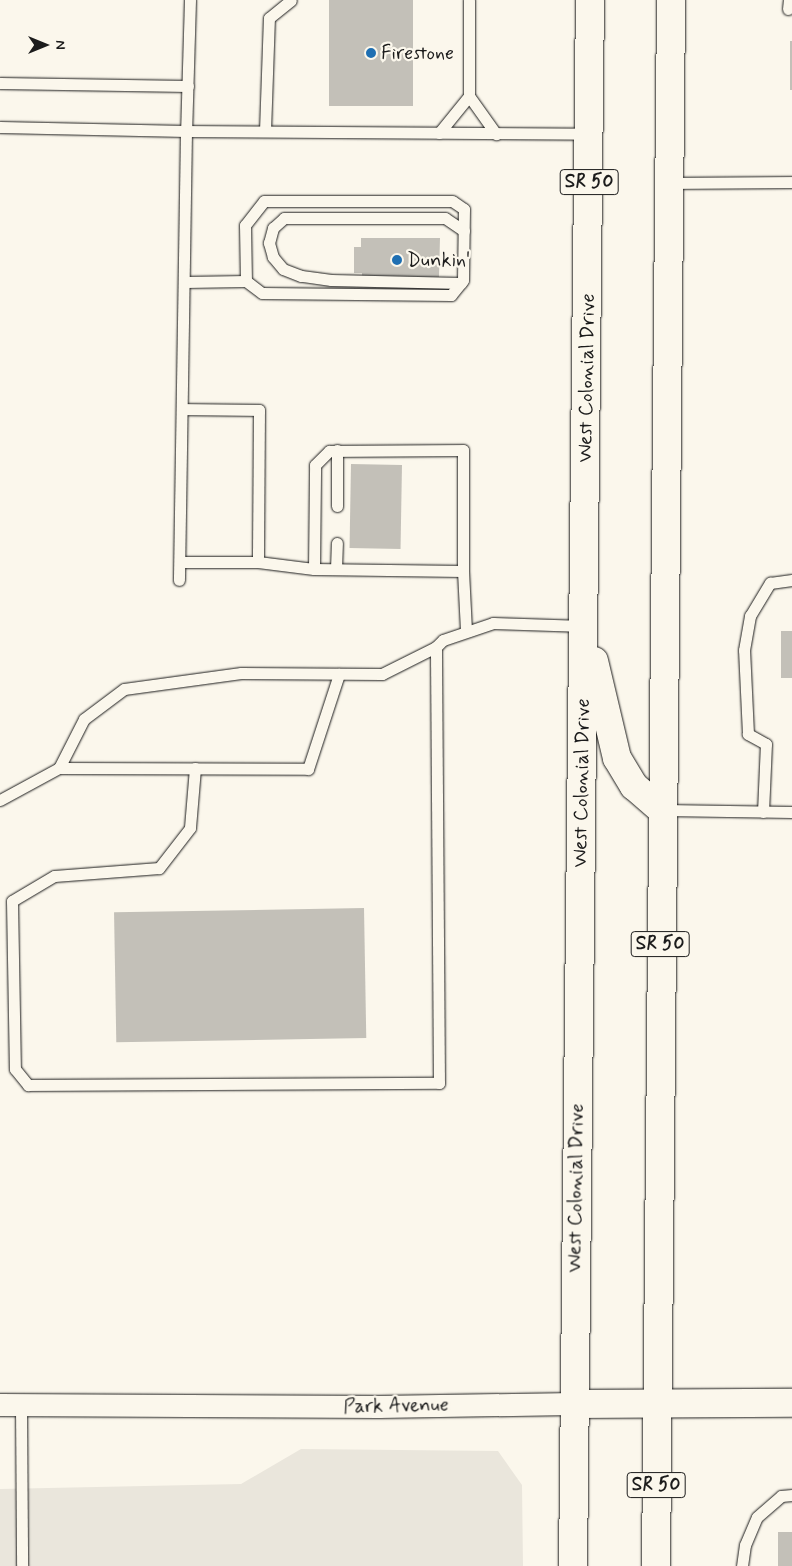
<!DOCTYPE html>
<html>
<head>
<meta charset="utf-8">
<style>
  body { margin:0 }
  #map { position:relative; width:792px; height:1566px; overflow:hidden; background:#fbf7ec; font-family:Mynerve,sans-serif }
  div>[style] { position:absolute }
  [style*='--x'] { left:calc(var(--x)*1px); top:calc(var(--y)*1px); width:calc(var(--w)*1px); rotate:calc(var(--a)*1deg) }
  .built>* { inset:0; background:#eae6dc }
  .building>* { inset:0; background:#c3c0b8; transform-origin:0 0 }
  .roads { filter:drop-shadow(0 0 1px #1c1c1c) drop-shadow(0 0 1px #1c1c1c) }
  .lane>* { height:11px; margin:-5.5px; padding:0 5.5px; transform-origin:5.5px; border-radius:5.5px; background:#fbf7ec }
  .street>* { height:22px; margin:-11px; padding:0 11px; transform-origin:11px; border-radius:11px; background:#fbf7ec }
  .secondary>* { height:28px; margin:-14px; padding:0 14px; transform-origin:14px; border-radius:14px; background:#fbf7ec }
  .highway>* { height:28px; margin:-14px; padding:0 14px; transform-origin:14px; border-radius:14px; background:#fbf7ec }
  .dots>* { width:14px; height:14px; translate:-50% -50%; box-sizing:border-box; border:2px solid #fbf7ec; border-radius:50% }
  span { translate:-50% -50%; white-space:nowrap; text-align:center; line-height:1.15; -webkit-text-stroke:4.5px #fbf7ec; paint-order:stroke }
  .shield-label span { padding:1px 4px; background:#fbf7ec; border:1px solid; border-radius:4px; -webkit-text-stroke-width:0 }
  .shield-label { font-size:19px; color:#1c1c1c; font-weight:700 }
  .poi-label { font-size:20px; color:#1c1c1c }
  .left { translate:0 -50%; text-align:left }
  .street-label { font-size:20px; color:#1c1c1c }
  .north { position:absolute; left:20px; top:20px; width:50px; height:50px; -webkit-text-stroke:4px #fbf7ec; paint-order:stroke; rotate:90deg; font-size:14px; font-weight:700; line-height:20px; text-align:center; color:#1c1c1c }
  .north::after { content:''; display:block; margin:auto; width:18px; height:22px; background:#1c1c1c; clip-path:polygon(50% 0,100% 100%,50% 72%,0 100%) }
</style>
</head>
<body>
<div id="map">
  <div class="built">
    <i style="clip-path:polygon(301px 1449px,498px 1451px,522px 1485px,523px 1566px,0 1566px,0 1489px,241px 1484px)"></i>
  </div>
  <div class="building">
    <i style="left:329px;top:0;width:84px;height:106px"></i>
    <i style="left:790px;top:41px;width:2px;height:49px"></i>
    <i style="clip-path:polygon(361px 238px,440px 238px,439px 277px,362px 277px,362px 273px,354px 273px,354px 247px,361px 247px)"></i>
    <i style="left:351px;top:464px;width:51px;height:84px;rotate:1deg"></i>
    <i style="left:781px;top:631px;width:11px;height:47px"></i>
    <i style="left:364px;top:908px;width:130px;height:250px;rotate:89deg"></i>
    <i style="left:778px;top:1532px;width:14px;height:34px"></i>
  </div>
  <div class="roads">
    <div class="lane">
      <i style="--x:190;--y:0;--w:131;--a:91.7"></i>
      <i style="--x:186;--y:131;--w:403;--a:0.4"></i>
      <i style="--x:788;--y:9;--w:9;--a:-84"></i>
      <i style="--x:0;--y:83;--w:188;--a:0.9"></i>
      <i style="--x:469;--y:96;--w:96;--a:-90"></i>
      <i style="--x:0;--y:127;--w:186;--a:1.2"></i>
      <i style="--x:186;--y:131;--w:449;--a:90.9"></i>
      <i style="--x:265;--y:131;--w:113;--a:-88"></i>
      <i style="--x:269;--y:18;--w:28;--a:-39"></i>
      <i style="--x:439;--y:133;--w:48;--a:-51"></i>
      <i style="--x:469;--y:96;--w:47;--a:54.6"></i>
      <i style="--x:670;--y:183;--w:122;--a:-0.5"></i>
      <i style="--x:185;--y:282;--w:61;--a:-0.9"></i>
      <i style="--x:246;--y:281;--w:20;--a:37"></i>
      <i style="--x:262;--y:293;--w:189;--a:0.6"></i>
      <i style="--x:451;--y:295;--w:19;--a:-51"></i>
      <i style="--x:463;--y:280;--w:71;--a:-89.2"></i>
      <i style="--x:464;--y:209;--w:14;--a:-146"></i>
      <i style="--x:452;--y:201;--w:188;--a:180"></i>
      <i style="--x:264;--y:201;--w:31;--a:128"></i>
      <i style="--x:245;--y:225;--w:56;--a:89"></i>
      <i style="--x:461;--y:283;--w:130;--a:-178.7"></i>
      <i style="--x:331;--y:280;--w:30;--a:-172"></i>
      <i style="--x:301;--y:276;--w:19;--a:-159"></i>
      <i style="--x:283;--y:269;--w:16;--a:-130"></i>
      <i style="--x:273;--y:257;--w:15;--a:-106"></i>
      <i style="--x:269;--y:243;--w:16;--a:-75"></i>
      <i style="--x:273;--y:228;--w:15;--a:-42"></i>
      <i style="--x:284;--y:218;--w:161;--a:0"></i>
      <i style="--x:445;--y:218;--w:23;--a:34"></i>
      <i style="--x:182;--y:409;--w:77;--a:0.7"></i>
      <i style="--x:259;--y:410;--w:152;--a:90.4"></i>
      <i style="--x:337;--y:506;--w:56;--a:-90"></i>
      <i style="--x:180;--y:562;--w:78;--a:0"></i>
      <i style="--x:258;--y:562;--w:56;--a:7.1"></i>
      <i style="--x:314;--y:569;--w:149;--a:0.8"></i>
      <i style="--x:314;--y:569;--w:104;--a:-89.4"></i>
      <i style="--x:315;--y:465;--w:20;--a:-45"></i>
      <i style="--x:329;--y:451;--w:134;--a:-0.4"></i>
      <i style="--x:463;--y:450;--w:121;--a:90"></i>
      <i style="--x:463;--y:571;--w:60;--a:87.1"></i>
      <i style="--x:336;--y:569;--w:26;--a:-88"></i>
      <i style="--x:59;--y:768;--w:249;--a:0.2"></i>
      <i style="--x:308;--y:769;--w:100;--a:-71.9"></i>
      <i style="--x:195;--y:768;--w:60;--a:94.8"></i>
      <i style="--x:190;--y:828;--w:51;--a:127.8"></i>
      <i style="--x:159;--y:868;--w:105;--a:175.6"></i>
      <i style="--x:54;--y:876;--w:49;--a:149.2"></i>
      <i style="--x:12;--y:901;--w:168;--a:89"></i>
      <i style="--x:15;--y:1069;--w:21;--a:51"></i>
      <i style="--x:28;--y:1085;--w:411;--a:-0.3"></i>
      <i style="--x:439;--y:1083;--w:436;--a:-90.4"></i>
      <i style="--x:0;--y:800;--w:67;--a:-28.5"></i>
      <i style="--x:59;--y:768;--w:55;--a:-63"></i>
      <i style="--x:84;--y:719;--w:50;--a:-36.9"></i>
      <i style="--x:124;--y:689;--w:118;--a:-7.8"></i>
      <i style="--x:241;--y:673;--w:141;--a:0.4"></i>
      <i style="--x:382;--y:674;--w:60;--a:-26.6"></i>
      <i style="--x:436;--y:647;--w:10;--a:-45"></i>
      <i style="--x:443;--y:640;--w:53;--a:-18.8"></i>
      <i style="--x:493;--y:623;--w:91;--a:1.9"></i>
      <i style="--x:664;--y:810;--w:128;--a:0.9"></i>
      <i style="--x:763;--y:812;--w:68;--a:-87.5"></i>
      <i style="--x:766;--y:744;--w:21;--a:-151"></i>
      <i style="--x:748;--y:734;--w:84;--a:-92.7"></i>
      <i style="--x:744;--y:650;--w:35;--a:-80"></i>
      <i style="--x:750;--y:616;--w:39;--a:-59"></i>
      <i style="--x:770;--y:583;--w:22;--a:-8"></i>
      <i style="--x:21;--y:1405;--w:161;--a:89.6"></i>
      <i style="--x:742;--y:1566;--w:21;--a:-82"></i>
      <i style="--x:745;--y:1545;--w:30;--a:-67"></i>
      <i style="--x:757;--y:1517;--w:32;--a:-41"></i>
      <i style="--x:781;--y:1496;--w:11;--a:-5"></i>
    </div>
    <div class="street">
      <i style="--x:0;--y:1405;--w:379;--a:0.3"></i>
      <i style="--x:379;--y:1407;--w:195;--a:-0.9"></i>
    </div>
    <div class="secondary">
      <i style="--x:574;--y:1404;--w:218;--a:-0.3"></i>
    </div>
    <div class="highway">
      <i style="--x:594;--y:661;--w:100;--a:76.7"></i>
      <i style="--x:617;--y:758;--w:33;--a:59"></i>
      <i style="--x:634;--y:786;--w:37;--a:41"></i>
      <i style="--x:573;--y:1566;--w:1566;--a:-89.38"></i>
      <i style="--x:656;--y:1566;--w:1566;--a:-89.45"></i>
    </div>
  </div>
  <div class="dots">
    <i style="left:371px;top:53px;background:#1f6fb2"></i>
    <i style="left:397px;top:260px;background:#1f6fb2"></i>
  </div>
  <div class="shield-label">
    <span style="left:589px;top:182px">SR 50</span>
    <span style="left:660px;top:944px">SR 50</span>
    <span style="left:656px;top:1485px">SR 50</span>
  </div>
  <div class="poi-label">
    <span class="left" style="left:381px;top:53px">Firestone</span>
    <span class="left" style="left:407px;top:260px">Dunkin'</span>
  </div>
  <div class="street-label">
    <span style="left:587px;top:378px;rotate:-89deg">West Colonial Drive</span>
    <span style="left:582px;top:783px;rotate:-89deg">West Colonial Drive</span>
    <span style="left:576px;top:1188px;rotate:-89deg">West Colonial Drive</span>
    <span style="left:396px;top:1406px;rotate:-1deg">Park Avenue</span>
  </div>
  <div class="north">N</div>
</div>
</body>
</html>
